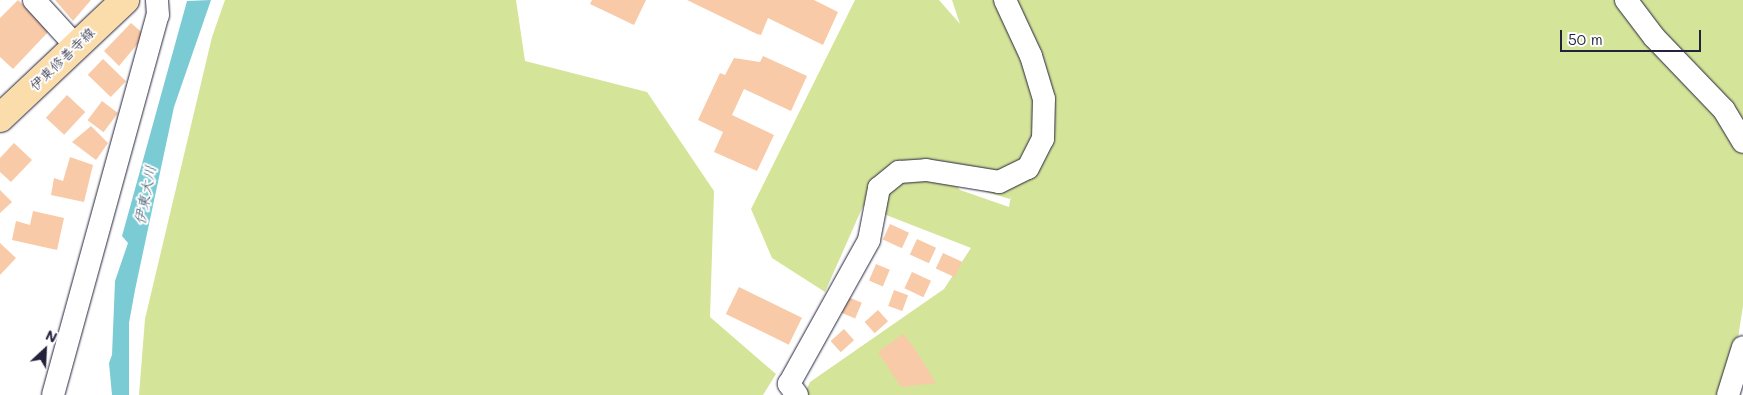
<!DOCTYPE html>
<html>
<head>
<meta charset="utf-8">
<style>
  body { margin:0 }
  #map { position:relative; width:1743px; height:395px; overflow:hidden; background:#fff; font-family:Mali,"Klee One",sans-serif }
  div>[style] { position:absolute }
  [style*='--x'] { left:calc(var(--x)*1px); top:calc(var(--y)*1px); width:calc(var(--w)*1px); rotate:calc(var(--a)*1deg) }
  .green>* { inset:0; background:#d4e498 }
  .water>* { inset:0; background:#7bcbd5 }
  .building>* { inset:0; background:#f8caa7; transform-origin:0 0 }
  .roads { filter:drop-shadow(0 0 1px #22223b) drop-shadow(0 0 1px #22223b) }
  .minor>* { height:22px; margin:-11px; padding:0 11px; transform-origin:11px; border-radius:11px; background:#fff }
  .major>* { height:28px; margin:-14px; padding:0 14px; transform-origin:14px; border-radius:14px; background:#faddab }
  span { translate:-50% -50%; white-space:nowrap; text-align:center; line-height:1.15; -webkit-text-stroke:4px #fff; paint-order:stroke }
  .street-label { font-size:14px; color:#22223b }
  .water-label { font-size:15px; color:#415d71; font-style:italic }
  .north { position:absolute; left:20px; top:325px; width:50px; height:50px; -webkit-text-stroke:4px #fff; paint-order:stroke; rotate:25deg; font-size:14px; font-weight:700; line-height:20px; text-align:center; color:#22223b }
  .north::after { content:''; display:block; margin:auto; width:18px; height:22px; background:#22223b; clip-path:polygon(50% 0,100% 100%,50% 72%,0 100%) }
  .scale { position:absolute; left:1560px; top:30px; width:141px; height:22px; box-sizing:border-box; border:2px solid #22223b; border-top:0; padding-left:6px; font-size:15px; line-height:18px; white-space:nowrap; color:#22223b; -webkit-text-stroke:4px #fff; paint-order:stroke }
</style>
</head>
<body>
<div id="map">
  <div class="green">
    <i style="clip-path:polygon(225px 0,516px 0,525px 61px,647px 92px,714px 191px,710px 317px,776px 374px,763px 395px,139px 395px,145px 319px,212px 37px)"></i>
    <i style="clip-path:polygon(evenodd,855px 0,939px 0,960px 24px,952px 0,1743px 0,1743px 306px,1729px 395px,804px 395px,810px 382px,944px 289px,971px 248px,863px 206px,825px 292px,772px 258px,751px 209px,855px 0,933px 159px,966px 186px,1010px 199px,1011px 196px,1009px 207px,960px 190px,933px 159px)"></i>
  </div>
  <div class="water">
    <i style="clip-path:polygon(211px 0,174px 107px,135px 290px,129px 323px,129px 395px,112px 395px,109px 363px,112px 355px,115px 281px,128px 243px,122px 236px,187px 1px)"></i>
  </div>
  <div class="building">
    <i style="clip-path:polygon(18px 0,50px 30px,13px 69px,0 57px,0 18px)"></i>
    <i style="clip-path:polygon(55px 0,91px 0,73px 21px)"></i>
    <i style="clip-path:polygon(592px 0,646px 0,634px 25px,590px 4px)"></i>
    <i style="clip-path:polygon(687px 0,814px 0,838px 12px,823px 45px,768px 18px,761px 35px,757px 34px)"></i>
    <i style="clip-path:polygon(131px 23px,145px 35px,119px 66px,104px 51px)"></i>
    <i style="clip-path:polygon(763px 56px,807px 76px,791px 111px,744px 89px,732px 115px,774px 135px,757px 171px,714px 152px,723px 132px,698px 120px,720px 73px,725px 75px,734px 58px,760px 62px)"></i>
    <i style="left:103px;top:59px;width:32px;height:22px;rotate:44deg"></i>
    <i style="left:67px;top:95px;width:25px;height:31px;rotate:43deg"></i>
    <i style="left:102px;top:101px;width:20px;height:24px;rotate:37deg"></i>
    <i style="clip-path:polygon(91px 126px,108px 143px,96px 160px,72px 142px)"></i>
    <i style="clip-path:polygon(14px 143px,32px 160px,11px 182px,0 172px,0 158px)"></i>
    <i style="clip-path:polygon(70px 157px,93px 165px,84px 202px,51px 195px,54px 178px,63px 181px)"></i>
    <i style="clip-path:polygon(0 190px,12px 202px,0 213px)"></i>
    <i style="clip-path:polygon(33px 211px,64px 218px,57px 250px,12px 240px,16px 221px,30px 225px)"></i>
    <i style="left:890px;top:224px;width:21px;height:17px;rotate:25deg"></i>
    <i style="left:917px;top:239px;width:21px;height:17px;rotate:25deg"></i>
    <i style="clip-path:polygon(0 243px,16px 258px,0 275px)"></i>
    <i style="left:943px;top:253px;width:21px;height:17px;rotate:25deg"></i>
    <i style="left:876px;top:264px;width:15px;height:18px;rotate:23deg"></i>
    <i style="left:912px;top:272px;width:21px;height:18px;rotate:25deg"></i>
    <i style="left:739px;top:287px;width:70px;height:30px;rotate:26deg"></i>
    <i style="left:894px;top:290px;width:15px;height:17px;rotate:20deg"></i>
    <i style="left:848px;top:297px;width:15px;height:17px;rotate:23deg"></i>
    <i style="left:878px;top:310px;width:15px;height:18px;rotate:48deg"></i>
    <i style="left:844px;top:329px;width:15px;height:18px;rotate:48deg"></i>
    <i style="clip-path:polygon(903px 334px,913px 346px,936px 383px,901px 387px,878px 352px)"></i>
  </div>
  <div class="roads">
    <div class="minor">
      <i style="--x:34;--y:0;--w:62;--a:47.6"></i>
      <i style="--x:1626;--y:0;--w:46;--a:52.9"></i>
      <i style="--x:1654;--y:37;--w:101;--a:46.2"></i>
      <i style="--x:1724;--y:110;--w:37;--a:59"></i>
      <i style="--x:53;--y:395;--w:394;--a:-74.6"></i>
      <i style="--x:158;--y:15;--w:15;--a:-94"></i>
      <i style="--x:797;--y:395;--w:14;--a:-126"></i>
      <i style="--x:789;--y:384;--w:165;--a:-60.9"></i>
      <i style="--x:869;--y:240;--w:53;--a:-79.1"></i>
      <i style="--x:879;--y:188;--w:26;--a:-39"></i>
      <i style="--x:899;--y:172;--w:27;--a:-4"></i>
      <i style="--x:926;--y:170;--w:74;--a:9.3"></i>
      <i style="--x:999;--y:182;--w:32;--a:-26"></i>
      <i style="--x:1028;--y:168;--w:33;--a:-63"></i>
      <i style="--x:1043;--y:139;--w:40;--a:-88.6"></i>
      <i style="--x:1044;--y:99;--w:45;--a:-106.8"></i>
      <i style="--x:1031;--y:56;--w:62;--a:-114.9"></i>
      <i style="--x:1728;--y:395;--w:50;--a:-72.6"></i>
    </div>
    <div class="major">
      <i style="--x:0;--y:118;--w:172;--a:-43.3"></i>
    </div>
  </div>
  <div class="street-label">
    <span style="left:62px;top:59px;rotate:-44deg">伊東修善寺線</span>
  </div>
  <div class="water-label">
    <span style="left:145px;top:195px;rotate:-79deg">伊東大川</span>
  </div>
  <div class="north">N</div>
  <div class="scale">50 m</div>
</div>
</body>
</html>
